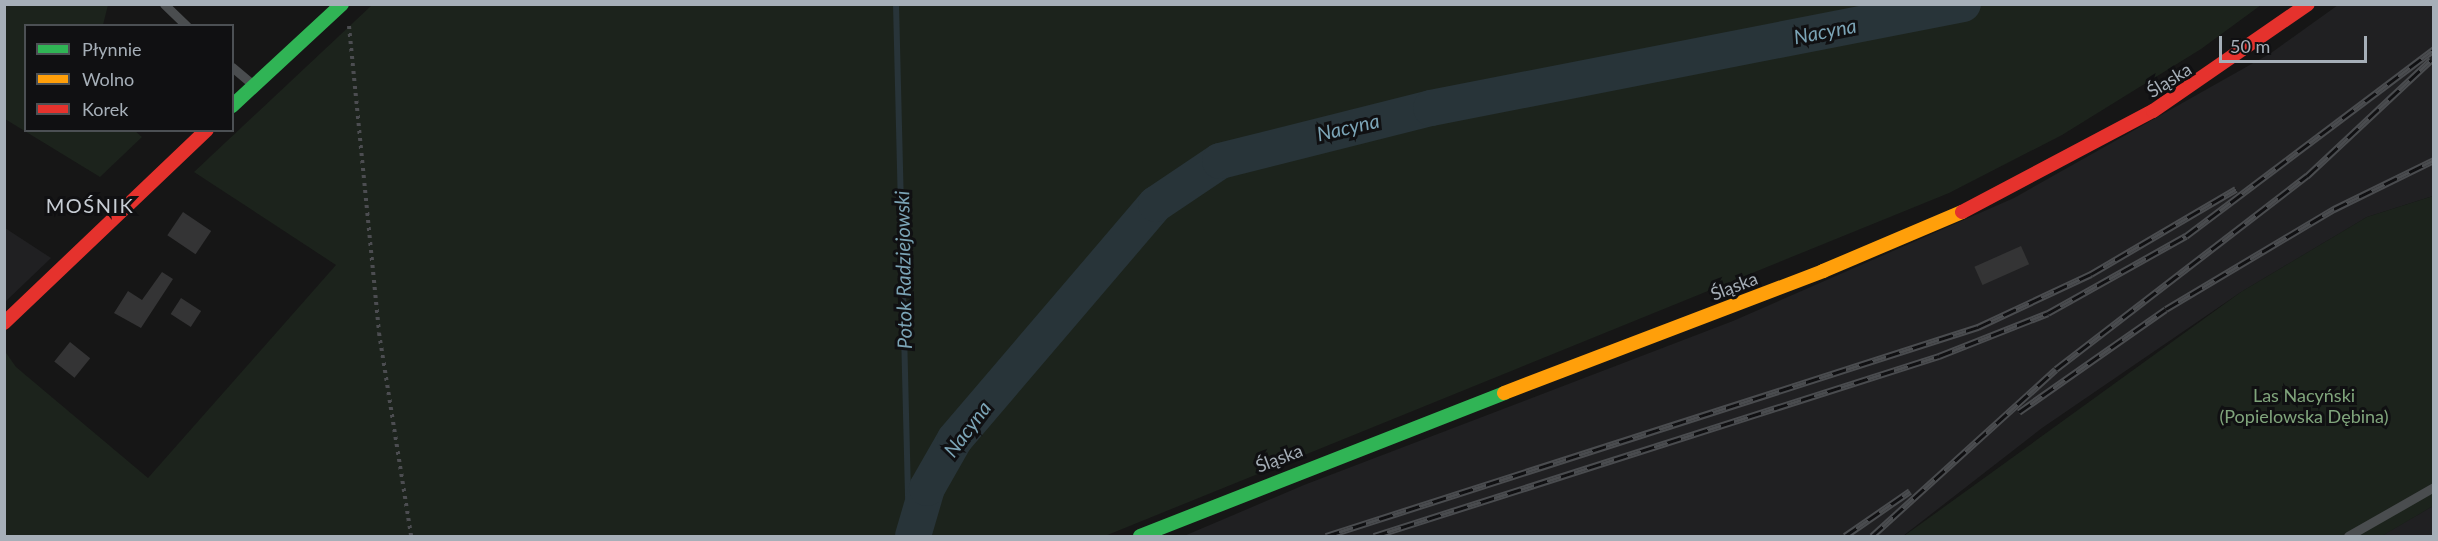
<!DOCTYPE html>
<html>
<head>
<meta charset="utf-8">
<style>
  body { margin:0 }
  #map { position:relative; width:2438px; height:541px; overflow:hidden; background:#161616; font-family:Lato,sans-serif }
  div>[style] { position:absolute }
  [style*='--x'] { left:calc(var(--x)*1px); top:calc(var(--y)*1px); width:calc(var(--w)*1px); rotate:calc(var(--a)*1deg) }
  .built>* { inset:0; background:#202022 }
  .green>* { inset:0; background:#1c231c }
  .stream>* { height:6px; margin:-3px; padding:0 3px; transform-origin:3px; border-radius:3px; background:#283439 }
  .river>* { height:36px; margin:-18px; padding:0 18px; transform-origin:18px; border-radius:18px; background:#283439 }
  .building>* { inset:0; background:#343435; transform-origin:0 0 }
  .path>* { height:4px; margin-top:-2px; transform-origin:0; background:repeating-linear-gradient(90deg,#4c4d51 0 3px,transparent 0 7.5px) }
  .lane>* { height:9px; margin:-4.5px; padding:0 4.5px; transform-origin:4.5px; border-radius:4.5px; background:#4a4d4f }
  .fast>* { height:14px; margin:-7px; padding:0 7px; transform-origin:7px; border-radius:7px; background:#30b455 }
  .slow>* { height:14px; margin:-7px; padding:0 7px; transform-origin:7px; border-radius:7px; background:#ff9f0a }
  .jam>* { height:14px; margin:-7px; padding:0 7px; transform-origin:7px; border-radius:7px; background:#e5322d }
  .rail>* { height:7px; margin-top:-3.5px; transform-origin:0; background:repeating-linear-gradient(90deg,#101012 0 14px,#4a4c4f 0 28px); box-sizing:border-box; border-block:2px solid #4a4c4f }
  span { translate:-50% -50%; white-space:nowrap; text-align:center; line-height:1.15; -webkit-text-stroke:6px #101012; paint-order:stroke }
  .street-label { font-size:18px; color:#a6afb8 }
  .park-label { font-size:18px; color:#80a57c }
  .water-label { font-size:20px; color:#7ba4b6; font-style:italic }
  .neighbourhood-label { font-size:20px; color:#c7cdd4; letter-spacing:1.5px }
  .frame { position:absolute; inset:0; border:6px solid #a6afb8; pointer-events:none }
  .legend { position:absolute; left:24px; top:24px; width:210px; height:108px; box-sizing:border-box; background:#101012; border:2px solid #4c5054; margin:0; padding:8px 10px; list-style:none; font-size:18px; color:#a6afb8 }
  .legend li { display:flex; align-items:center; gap:12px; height:30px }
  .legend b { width:30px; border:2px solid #4c5054 }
  .scale { position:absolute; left:2219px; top:36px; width:148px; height:27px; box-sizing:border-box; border:3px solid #a6afb8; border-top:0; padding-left:8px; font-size:18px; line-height:21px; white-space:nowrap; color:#a6afb8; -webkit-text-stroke:4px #101012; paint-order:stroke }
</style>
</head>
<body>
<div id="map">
  <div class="built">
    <i style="clip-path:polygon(2338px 5px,2433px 5px,2433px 196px,2367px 217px,2241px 292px,2042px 428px,1903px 536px,1184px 536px,1304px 485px,1733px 321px,2014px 198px,2271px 53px)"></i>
    <i style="clip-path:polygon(5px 228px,51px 258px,5px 302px)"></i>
    <i style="clip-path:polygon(2433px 506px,2433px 536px,2381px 536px)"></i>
  </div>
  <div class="green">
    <i style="clip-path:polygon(4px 5px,108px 5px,103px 25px,26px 26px,26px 130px,135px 131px,142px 137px,100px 177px,5px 119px)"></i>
    <i style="clip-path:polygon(372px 5px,2261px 5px,2201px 49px,2062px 135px,1949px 193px,1105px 536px,5px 536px,4px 350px,16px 367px,148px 478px,336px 265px,194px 172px)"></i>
    <i style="clip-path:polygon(2433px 196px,2433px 506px,2382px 536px,1904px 536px,2241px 292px,2367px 217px)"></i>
  </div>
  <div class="stream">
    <i style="--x:896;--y:4;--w:532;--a:88.6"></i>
  </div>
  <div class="river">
    <i style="--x:913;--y:536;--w:50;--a:-73.7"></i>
    <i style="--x:927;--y:488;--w:56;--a:-60.3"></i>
    <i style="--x:955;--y:439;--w:309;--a:-49.5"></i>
    <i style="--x:1156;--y:204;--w:77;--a:-33.9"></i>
    <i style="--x:1220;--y:161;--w:218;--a:-14.1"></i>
    <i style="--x:1431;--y:108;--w:542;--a:-11.06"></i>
  </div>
  <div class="building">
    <i style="left:183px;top:212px;width:34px;height:28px;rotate:34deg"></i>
    <i style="left:2021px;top:246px;width:20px;height:51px;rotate:66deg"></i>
    <i style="clip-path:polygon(162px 272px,173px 279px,141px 328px,114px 313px,128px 291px,142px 300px)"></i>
    <i style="left:181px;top:298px;width:24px;height:19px;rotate:33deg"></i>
    <i style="left:70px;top:342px;width:26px;height:25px;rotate:39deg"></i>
  </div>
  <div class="path">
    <i style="--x:349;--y:26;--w:308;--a:84.4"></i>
    <i style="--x:379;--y:333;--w:206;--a:81"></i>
  </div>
  <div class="lane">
    <i style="--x:164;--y:4;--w:32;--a:44"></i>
    <i style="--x:232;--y:67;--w:26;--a:40"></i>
    <i style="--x:2348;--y:536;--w:99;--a:-29.7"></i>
  </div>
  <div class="fast">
    <i style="--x:232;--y:106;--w:150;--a:-42.8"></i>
    <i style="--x:1140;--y:536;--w:391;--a:-21.4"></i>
  </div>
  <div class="slow">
    <i style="--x:1504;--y:393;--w:342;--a:-20.9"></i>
    <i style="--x:1823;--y:271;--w:151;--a:-23"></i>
  </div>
  <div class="jam">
    <i style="--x:1962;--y:212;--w:216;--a:-27.9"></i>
    <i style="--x:2153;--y:111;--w:188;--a:-34.6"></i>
    <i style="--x:4;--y:323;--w:280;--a:-43.6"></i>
  </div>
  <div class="rail">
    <i style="--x:2019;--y:412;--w:179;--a:-35"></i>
    <i style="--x:2166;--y:309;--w:196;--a:-30.8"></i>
    <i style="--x:2334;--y:209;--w:111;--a:-26.1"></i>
    <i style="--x:1326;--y:536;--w:685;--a:-17.77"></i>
    <i style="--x:1978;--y:327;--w:125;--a:-25.1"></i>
    <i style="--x:2091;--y:274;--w:168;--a:-30.4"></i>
    <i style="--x:1374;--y:536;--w:593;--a:-17.67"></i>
    <i style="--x:1939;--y:356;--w:117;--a:-21.5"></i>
    <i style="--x:2048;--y:313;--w:158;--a:-29.2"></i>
    <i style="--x:2186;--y:236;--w:311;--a:-37"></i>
    <i style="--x:1845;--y:536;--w:79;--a:-34.7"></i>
    <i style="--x:1872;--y:536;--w:248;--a:-42.2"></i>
    <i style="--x:2056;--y:369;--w:317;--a:-37.6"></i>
    <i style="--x:2307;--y:176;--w:170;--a:-43.1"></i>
  </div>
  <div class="street-label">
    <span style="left:2169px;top:80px;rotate:-32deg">Śląska</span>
    <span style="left:1734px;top:286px;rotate:-21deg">Śląska</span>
    <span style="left:1279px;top:458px;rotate:-21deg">Śląska</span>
  </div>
  <div class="park-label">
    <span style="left:2304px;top:406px">Las Nacyński<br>(Popielowska Dębina)</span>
  </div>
  <div class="water-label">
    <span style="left:1825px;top:31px;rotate:-11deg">Nacyna</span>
    <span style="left:1348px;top:127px;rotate:-13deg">Nacyna</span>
    <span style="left:903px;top:270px;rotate:-91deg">Potok Radziejowski</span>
    <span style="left:967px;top:429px;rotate:-53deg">Nacyna</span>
  </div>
  <div class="neighbourhood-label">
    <span style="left:90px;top:205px">MOŚNIK</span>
  </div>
  <div class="frame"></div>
  <ul class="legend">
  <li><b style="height:8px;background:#30b455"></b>Płynnie</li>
  <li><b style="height:8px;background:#ff9f0a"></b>Wolno</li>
  <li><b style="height:8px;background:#e5322d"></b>Korek</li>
  </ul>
  <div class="scale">50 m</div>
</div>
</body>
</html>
